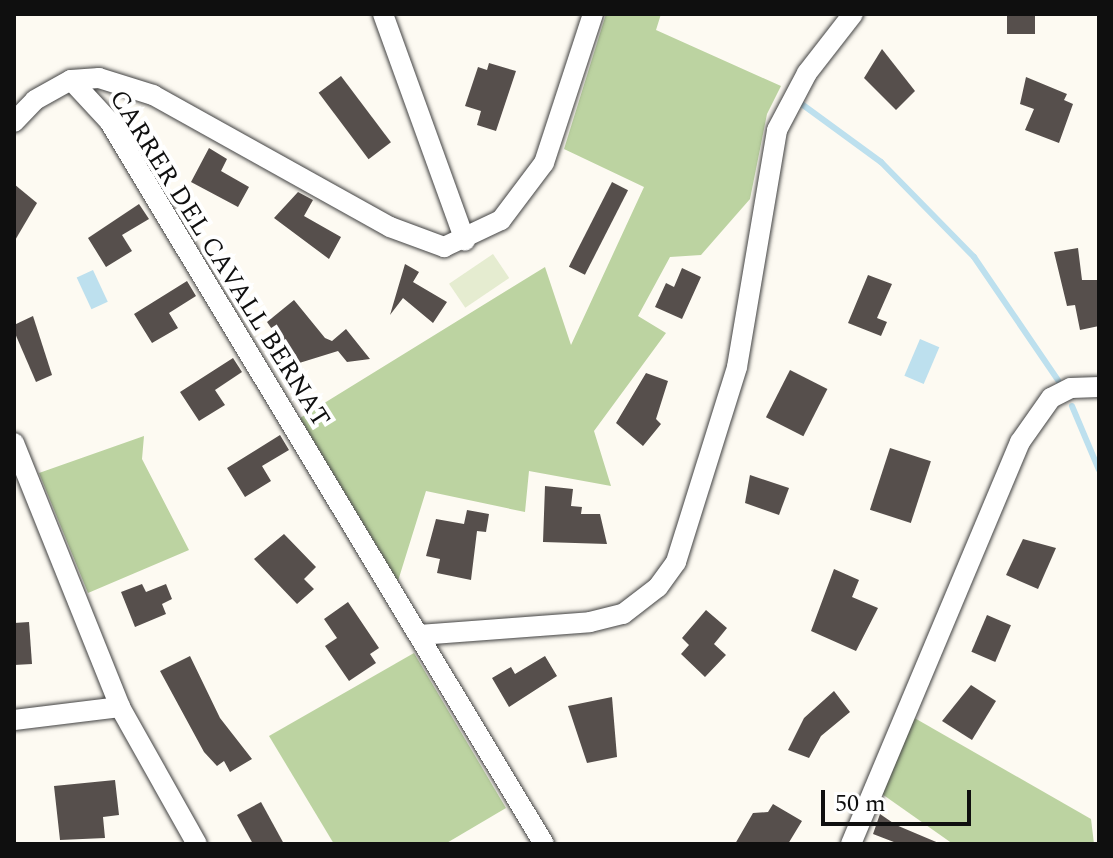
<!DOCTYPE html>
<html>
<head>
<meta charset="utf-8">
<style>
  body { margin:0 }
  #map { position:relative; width:1113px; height:858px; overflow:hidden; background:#fdfaf2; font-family:Spectral,serif }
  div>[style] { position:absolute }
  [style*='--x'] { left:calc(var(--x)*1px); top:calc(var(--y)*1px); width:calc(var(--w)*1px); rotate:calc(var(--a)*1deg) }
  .forest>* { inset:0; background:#bcd3a1 }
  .pitch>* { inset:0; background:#e5ecd0; transform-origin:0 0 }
  .water>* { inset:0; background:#bde0ee; transform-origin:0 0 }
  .stream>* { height:6px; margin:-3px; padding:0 3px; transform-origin:3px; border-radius:3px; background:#bde0ee }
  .building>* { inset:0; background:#564f4c; transform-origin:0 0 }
  .roads { filter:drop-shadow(0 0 2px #424242) drop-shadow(0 0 2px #424242) }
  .minor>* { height:20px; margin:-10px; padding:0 10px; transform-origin:10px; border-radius:10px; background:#fff }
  span { translate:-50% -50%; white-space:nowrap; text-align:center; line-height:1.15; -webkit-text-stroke:8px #fff; paint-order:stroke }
  .street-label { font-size:26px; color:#0f0f0f }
  .frame { position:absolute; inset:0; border:16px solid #0f0f0f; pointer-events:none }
  .scale { position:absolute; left:821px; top:790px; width:150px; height:36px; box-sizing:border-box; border:4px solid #0f0f0f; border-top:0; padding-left:10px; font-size:24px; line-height:28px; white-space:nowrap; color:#0f0f0f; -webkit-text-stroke:6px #fff; paint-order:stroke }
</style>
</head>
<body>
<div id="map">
  <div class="forest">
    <i style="clip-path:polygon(606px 14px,661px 14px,656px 30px,781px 86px,767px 114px,750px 199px,701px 255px,670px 257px,638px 316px,666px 333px,594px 431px,611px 486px,529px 471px,525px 512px,426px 491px,398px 581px,300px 418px,545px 267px,571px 345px,644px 187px,564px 149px)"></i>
    <i style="clip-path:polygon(144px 436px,142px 459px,189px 550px,88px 593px,39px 473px)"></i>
    <i style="clip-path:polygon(414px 653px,506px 808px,445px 844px,334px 844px,269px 736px)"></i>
    <i style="clip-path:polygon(911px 716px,1091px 819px,1094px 844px,953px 844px,882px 794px)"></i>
  </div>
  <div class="pitch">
    <i style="left:493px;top:254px;width:29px;height:53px;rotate:56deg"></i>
  </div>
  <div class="water">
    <i style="left:93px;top:270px;width:35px;height:18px;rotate:65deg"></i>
    <i style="left:920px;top:339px;width:21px;height:40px;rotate:23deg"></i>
  </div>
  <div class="stream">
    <i style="--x:803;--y:105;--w:97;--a:36.2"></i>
    <i style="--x:881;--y:162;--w:133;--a:45.6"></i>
    <i style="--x:974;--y:257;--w:149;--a:55.7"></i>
    <i style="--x:1072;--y:406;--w:69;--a:67.1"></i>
  </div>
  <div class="building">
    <i style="left:1007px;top:14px;width:28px;height:20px"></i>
    <i style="clip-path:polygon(882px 49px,915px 91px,896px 110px,864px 78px)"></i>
    <i style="clip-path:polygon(489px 63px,516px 71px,496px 131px,477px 125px,481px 111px,465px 106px,478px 67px,487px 70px)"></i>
    <i style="left:341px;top:76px;width:83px;height:28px;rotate:53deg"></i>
    <i style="clip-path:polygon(1026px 77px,1067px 94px,1064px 100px,1073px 104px,1059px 143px,1025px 130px,1034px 109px,1020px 104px)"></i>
    <i style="clip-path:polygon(209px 148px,227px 159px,221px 171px,249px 187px,238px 207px,191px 182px)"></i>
    <i style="left:612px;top:182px;width:18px;height:95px;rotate:27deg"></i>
    <i style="clip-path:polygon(14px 184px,37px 203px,14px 242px)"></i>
    <i style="clip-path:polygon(298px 192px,313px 200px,304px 216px,341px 237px,329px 259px,274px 218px)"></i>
    <i style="clip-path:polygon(139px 204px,149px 219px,122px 235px,132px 251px,106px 267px,88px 238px)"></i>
    <i style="clip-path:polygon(1078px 248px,1082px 280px,1099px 280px,1099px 326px,1080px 330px,1075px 305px,1067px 306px,1054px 252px)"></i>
    <i style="clip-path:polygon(405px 264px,419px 272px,413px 282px,447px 302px,433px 323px,403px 298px,390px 315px)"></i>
    <i style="clip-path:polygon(682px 268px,701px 277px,682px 319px,655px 307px,666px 283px,674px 287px)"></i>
    <i style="clip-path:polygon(868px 275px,892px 284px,877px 318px,887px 322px,881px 336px,848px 323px)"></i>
    <i style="clip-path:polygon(187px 281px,196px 296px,169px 313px,178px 328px,152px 343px,134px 314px)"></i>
    <i style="clip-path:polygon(294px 300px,325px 338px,332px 341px,346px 329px,370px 359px,347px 362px,338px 351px,296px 364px,267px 322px)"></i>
    <i style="clip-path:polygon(33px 316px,52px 375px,36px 382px,14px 331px,14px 325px)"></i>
    <i style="clip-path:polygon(233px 358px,242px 372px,215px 390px,225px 405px,199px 421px,180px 392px)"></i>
    <i style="left:790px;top:370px;width:42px;height:53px;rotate:27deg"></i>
    <i style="clip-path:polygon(646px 373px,668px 381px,656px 419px,661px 424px,643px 446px,616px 423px)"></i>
    <i style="clip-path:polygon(280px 435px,289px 450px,262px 466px,271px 481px,245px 497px,227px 468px)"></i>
    <i style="left:890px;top:448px;width:43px;height:65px;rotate:18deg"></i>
    <i style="clip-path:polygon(750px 475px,789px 488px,779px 515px,745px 503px)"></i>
    <i style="clip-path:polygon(545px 486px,573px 489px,571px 506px,582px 507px,581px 514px,600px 514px,607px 544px,543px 542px)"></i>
    <i style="clip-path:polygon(467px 510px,489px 514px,486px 532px,477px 531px,471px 580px,437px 573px,440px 559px,426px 556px,436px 519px,464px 524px)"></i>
    <i style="clip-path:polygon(284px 534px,316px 567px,304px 579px,314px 589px,297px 604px,254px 559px)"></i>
    <i style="clip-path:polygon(1023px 539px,1056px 548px,1038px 589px,1006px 575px)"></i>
    <i style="clip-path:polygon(834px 569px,859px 580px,852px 597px,878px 608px,856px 651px,811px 631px)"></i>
    <i style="clip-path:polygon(142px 584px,146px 592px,166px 584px,172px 599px,162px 604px,166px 614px,135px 627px,121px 592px)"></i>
    <i style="clip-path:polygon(348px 602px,379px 648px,370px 654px,376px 663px,349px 681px,325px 646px,337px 638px,324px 619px)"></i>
    <i style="clip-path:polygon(706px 610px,727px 628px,714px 644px,726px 655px,705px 677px,681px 654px,689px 645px,682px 638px)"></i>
    <i style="left:987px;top:615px;width:26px;height:40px;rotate:23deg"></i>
    <i style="clip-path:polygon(29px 622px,32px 664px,14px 665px,14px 623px)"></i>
    <i style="clip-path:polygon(190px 656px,220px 718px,252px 759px,230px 772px,224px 761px,217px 766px,204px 752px,160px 671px)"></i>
    <i style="clip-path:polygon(545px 656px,557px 676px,509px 707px,492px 678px,511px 667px,515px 674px)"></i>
    <i style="clip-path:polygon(971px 685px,996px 701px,972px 740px,942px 721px)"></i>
    <i style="clip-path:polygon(834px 691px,850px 712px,821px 736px,809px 758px,788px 750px,804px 718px)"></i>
    <i style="clip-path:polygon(612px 697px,617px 757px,587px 763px,568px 706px)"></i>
    <i style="clip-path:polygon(115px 780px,119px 815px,103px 817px,105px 838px,60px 840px,54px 786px)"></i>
    <i style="clip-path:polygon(261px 802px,284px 844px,253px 844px,237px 815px)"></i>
    <i style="clip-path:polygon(773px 804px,802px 821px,788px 844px,735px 844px,753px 813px,768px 812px)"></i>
    <i style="clip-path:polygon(880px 814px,896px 825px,941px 844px,899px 844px,873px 834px)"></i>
  </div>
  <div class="roads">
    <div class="minor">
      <i style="--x:383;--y:14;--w:241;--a:70.1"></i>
      <i style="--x:14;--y:122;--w:30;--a:-46"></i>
      <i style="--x:35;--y:100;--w:41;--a:-29.1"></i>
      <i style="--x:14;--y:443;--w:284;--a:68.1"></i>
      <i style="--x:120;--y:707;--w:157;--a:60.7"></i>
      <i style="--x:419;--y:635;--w:171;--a:-4.3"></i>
      <i style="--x:590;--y:622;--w:34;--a:-14"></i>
      <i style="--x:623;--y:614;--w:44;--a:-37.6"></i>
      <i style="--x:658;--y:587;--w:31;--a:-54"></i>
      <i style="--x:676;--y:562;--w:204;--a:-72.6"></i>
      <i style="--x:737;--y:367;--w:240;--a:-80.4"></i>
      <i style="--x:777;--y:130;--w:64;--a:-62.2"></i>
      <i style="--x:807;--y:73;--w:75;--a:-52.1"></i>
      <i style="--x:14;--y:720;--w:107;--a:-7"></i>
      <i style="--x:544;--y:844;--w:844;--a:-121.03"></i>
      <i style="--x:109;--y:121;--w:56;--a:-132.8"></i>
      <i style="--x:71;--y:80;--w:28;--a:-4"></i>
      <i style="--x:99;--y:78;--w:57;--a:17.5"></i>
      <i style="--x:153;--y:95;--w:271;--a:29.1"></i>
      <i style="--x:390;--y:227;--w:58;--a:20.3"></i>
      <i style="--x:444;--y:247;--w:63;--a:-25.3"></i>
      <i style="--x:501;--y:220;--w:71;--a:-53"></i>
      <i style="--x:544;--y:163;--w:157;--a:-71.8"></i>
      <i style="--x:851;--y:844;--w:436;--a:-67.2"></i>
      <i style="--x:1020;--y:442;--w:54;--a:-54.8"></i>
      <i style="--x:1051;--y:398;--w:22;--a:-27"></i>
      <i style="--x:1071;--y:388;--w:28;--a:-2"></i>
    </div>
  </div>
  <div class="street-label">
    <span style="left:219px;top:259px;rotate:58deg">CARRER DEL CAVALL BERNAT</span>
  </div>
  <div class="frame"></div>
  <div class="scale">50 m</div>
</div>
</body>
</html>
